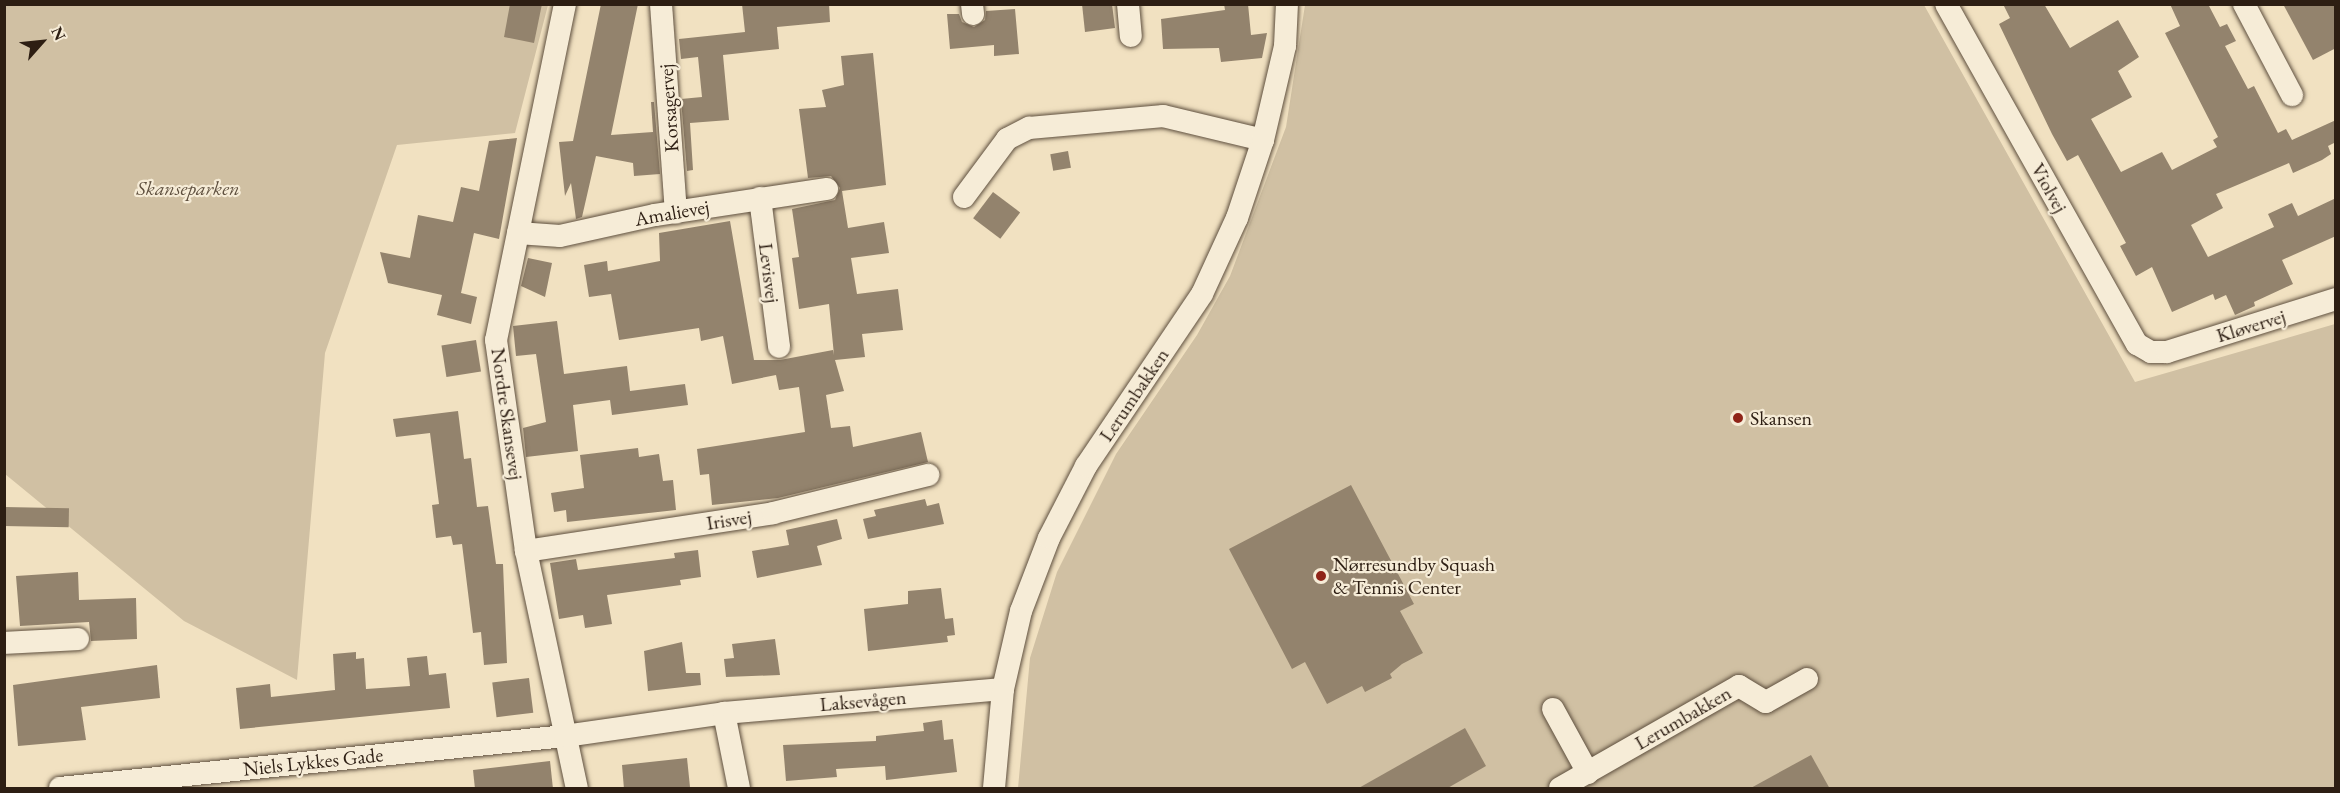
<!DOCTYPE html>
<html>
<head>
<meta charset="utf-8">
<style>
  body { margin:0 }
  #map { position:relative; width:2340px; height:793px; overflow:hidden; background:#f1e1c1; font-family:"EB Garamond",serif }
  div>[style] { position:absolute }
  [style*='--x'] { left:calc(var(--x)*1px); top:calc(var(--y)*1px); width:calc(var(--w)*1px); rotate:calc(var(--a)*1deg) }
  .green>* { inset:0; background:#d0c0a3 }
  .building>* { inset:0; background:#93836d; transform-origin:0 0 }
  .roads { filter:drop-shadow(0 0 2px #5e4f3e) drop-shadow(0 0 2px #5e4f3e) }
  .minor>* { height:22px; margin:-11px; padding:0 11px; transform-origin:11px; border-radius:11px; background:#f6ecd7 }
  .dots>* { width:16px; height:16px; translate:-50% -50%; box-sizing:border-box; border:3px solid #f6ecd7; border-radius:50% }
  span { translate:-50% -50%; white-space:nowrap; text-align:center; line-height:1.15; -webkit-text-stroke:4.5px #f6ecd7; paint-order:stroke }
  .street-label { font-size:20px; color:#2d1e13 }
  .park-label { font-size:20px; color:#5e4f3e; font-style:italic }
  .poi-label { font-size:20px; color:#2d1e13 }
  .left { translate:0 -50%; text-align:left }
  .frame { position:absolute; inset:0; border:6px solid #2d1e13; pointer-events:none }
  .north { position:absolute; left:12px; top:12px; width:60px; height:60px; -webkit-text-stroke:4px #f6ecd7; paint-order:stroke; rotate:63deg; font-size:16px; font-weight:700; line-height:24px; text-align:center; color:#2d1e13 }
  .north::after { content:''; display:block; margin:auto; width:21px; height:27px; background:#2d1e13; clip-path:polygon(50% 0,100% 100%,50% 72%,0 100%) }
</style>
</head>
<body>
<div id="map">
  <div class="green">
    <i style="clip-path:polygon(4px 5px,548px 5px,515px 133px,397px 145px,325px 353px,297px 680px,184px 621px,5px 474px)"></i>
    <i style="clip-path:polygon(1305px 5px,1924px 5px,2135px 382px,2335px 324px,2335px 788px,1018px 788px,1030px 658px,1057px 572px,1116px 454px,1197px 335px,1230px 276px,1286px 127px)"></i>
  </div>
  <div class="building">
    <i style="clip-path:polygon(510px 4px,542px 4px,534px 43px,504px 37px)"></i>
    <i style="clip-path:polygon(601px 4px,638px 4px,611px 135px,653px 132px,651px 102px,654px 102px,660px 174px,634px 176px,633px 163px,596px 156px,582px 217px,576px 219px,571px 183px,565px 196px,559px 142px,573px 141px)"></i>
    <i style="clip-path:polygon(742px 4px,829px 4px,830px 22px,777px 27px,779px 49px,723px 55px,729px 120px,690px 123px,693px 170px,687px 171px,681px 99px,702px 97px,698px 57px,681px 59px,679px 39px,745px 32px)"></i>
    <i style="clip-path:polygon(1082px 4px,1112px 4px,1115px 28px,1085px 32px)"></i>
    <i style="clip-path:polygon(1224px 4px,1248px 4px,1251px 35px,1267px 33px,1262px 58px,1221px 62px,1219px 48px,1163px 49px,1161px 19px,1225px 10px)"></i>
    <i style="clip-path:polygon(2003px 4px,2044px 4px,2070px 48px,2118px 20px,2139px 57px,2118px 71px,2132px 97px,2091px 119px,2121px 172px,2162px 152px,2172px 170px,2217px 147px,2213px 140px,2218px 137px,2165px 33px,2180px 26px,2170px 4px,2208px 4px,2220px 27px,2227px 24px,2236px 41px,2225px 46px,2248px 89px,2254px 86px,2278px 133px,2286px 129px,2292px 140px,2336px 120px,2336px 142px,2328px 146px,2331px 154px,2322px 160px,2293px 173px,2289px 163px,2216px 194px,2223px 208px,2191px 225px,2208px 257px,2274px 227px,2268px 214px,2292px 203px,2298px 216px,2336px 198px,2336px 236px,2282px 260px,2293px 284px,2254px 302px,2255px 306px,2235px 315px,2226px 295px,2215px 300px,2213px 294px,2172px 312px,2152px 267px,2136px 276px,2120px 246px,2126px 243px,2078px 155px,2067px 161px,2052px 134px,1999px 24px,2010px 18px)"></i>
    <i style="clip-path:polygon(2283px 4px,2336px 4px,2336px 48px,2313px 60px)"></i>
    <i style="clip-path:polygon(1015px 9px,1019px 54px,994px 56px,994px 45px,950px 49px,947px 14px,959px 14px,962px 22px,974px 27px,985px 20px,986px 11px)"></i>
    <i style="clip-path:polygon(873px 53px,886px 185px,842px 191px,848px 228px,884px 222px,889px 253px,851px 258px,857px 294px,898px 289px,903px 330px,862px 334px,865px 357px,835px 360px,844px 391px,826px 395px,831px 428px,850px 426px,853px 447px,921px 432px,928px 462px,778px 498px,712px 505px,709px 474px,700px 475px,697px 449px,805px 432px,799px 387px,779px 390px,776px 375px,732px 384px,723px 336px,701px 341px,699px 328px,619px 340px,611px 294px,589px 297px,584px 265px,607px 261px,608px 271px,660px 261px,659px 233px,730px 221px,754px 360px,780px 360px,833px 350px,834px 355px,829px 304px,799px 309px,792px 258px,799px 257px,792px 209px,835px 200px,840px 188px,831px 176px,808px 178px,799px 109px,826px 107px,822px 90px,844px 85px,841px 56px)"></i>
    <i style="clip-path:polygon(517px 138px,499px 239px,474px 233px,461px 293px,477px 297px,471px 324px,437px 315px,442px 295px,388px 283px,380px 252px,410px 258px,418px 215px,453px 222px,461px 187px,479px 191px,489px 141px)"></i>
    <i style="left:1068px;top:151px;width:17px;height:18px;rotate:80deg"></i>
    <i style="left:993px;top:192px;width:34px;height:33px;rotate:37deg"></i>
    <i style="clip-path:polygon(528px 258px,552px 263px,545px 297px,521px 286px)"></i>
    <i style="clip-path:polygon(557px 321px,564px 374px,627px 366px,630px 391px,685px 384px,688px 405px,612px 415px,610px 400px,573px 405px,578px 451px,526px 457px,523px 428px,546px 422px,536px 354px,516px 356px,513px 326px)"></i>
    <i style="left:476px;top:340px;width:32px;height:35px;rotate:81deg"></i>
    <i style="clip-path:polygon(458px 411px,464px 459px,471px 458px,477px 507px,488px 506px,496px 564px,503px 564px,507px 663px,484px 665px,481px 632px,473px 633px,462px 544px,453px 545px,451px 536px,436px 538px,432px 505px,439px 504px,430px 433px,396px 437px,393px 419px)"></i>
    <i style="clip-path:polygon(638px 448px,639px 457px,659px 454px,663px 481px,673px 480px,676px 510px,567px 522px,566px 510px,554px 512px,551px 493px,584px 488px,580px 455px)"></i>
    <i style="clip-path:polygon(1351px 485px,1414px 604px,1400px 611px,1423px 653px,1402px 664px,1390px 674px,1392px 678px,1365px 692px,1362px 686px,1327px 704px,1305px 662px,1292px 669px,1229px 549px)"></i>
    <i style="clip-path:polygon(925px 499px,927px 506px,939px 503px,944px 524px,868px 539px,863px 519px,876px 516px,874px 510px)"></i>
    <i style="left:4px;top:507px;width:65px;height:19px;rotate:1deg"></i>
    <i style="clip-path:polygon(837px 519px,842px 539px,817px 546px,822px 565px,757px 578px,752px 551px,789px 545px,786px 530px)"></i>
    <i style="clip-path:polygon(698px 550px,701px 577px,680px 580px,681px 585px,607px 595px,612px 624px,585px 628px,583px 615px,559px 619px,550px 563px,576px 559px,578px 570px,675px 558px,674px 553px)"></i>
    <i style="clip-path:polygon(78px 572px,79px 600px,136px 598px,137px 639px,91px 641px,89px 622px,20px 626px,16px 576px)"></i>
    <i style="clip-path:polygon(941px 588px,945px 619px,953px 618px,955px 635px,947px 636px,948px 642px,868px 651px,864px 609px,908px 604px,908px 591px)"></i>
    <i style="clip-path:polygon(775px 639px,780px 675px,726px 677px,724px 659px,734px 658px,732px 644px)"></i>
    <i style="clip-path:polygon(682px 642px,686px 673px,700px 673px,701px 685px,648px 691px,644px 651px)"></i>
    <i style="clip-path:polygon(356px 652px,356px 659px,364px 658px,366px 689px,410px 686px,407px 658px,427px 656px,429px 675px,446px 673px,450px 708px,240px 729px,236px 688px,270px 684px,271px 697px,335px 690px,333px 654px)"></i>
    <i style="clip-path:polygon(157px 665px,160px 698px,81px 707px,86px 740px,18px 746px,13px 685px)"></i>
    <i style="left:529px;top:678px;width:35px;height:37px;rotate:83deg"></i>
    <i style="clip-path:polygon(942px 720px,944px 740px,953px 739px,957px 772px,886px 780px,885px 766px,836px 769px,837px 777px,786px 781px,783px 745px,876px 741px,876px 736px,924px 731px,923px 723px)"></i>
    <i style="clip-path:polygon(1465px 728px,1486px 766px,1446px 789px,1357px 789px)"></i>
    <i style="clip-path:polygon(1811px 755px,1830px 789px,1749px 789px)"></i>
    <i style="clip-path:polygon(687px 758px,690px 787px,624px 789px,622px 765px)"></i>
    <i style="clip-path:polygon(550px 761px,553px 789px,475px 789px,473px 770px)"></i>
  </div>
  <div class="roads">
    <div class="minor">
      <i style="--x:565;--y:4;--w:343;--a:101.6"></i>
      <i style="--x:496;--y:340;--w:213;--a:81.9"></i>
      <i style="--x:526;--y:551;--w:242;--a:77.9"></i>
      <i style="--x:661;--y:4;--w:209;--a:85.9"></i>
      <i style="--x:972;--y:4;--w:10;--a:84"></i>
      <i style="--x:1128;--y:4;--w:32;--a:85"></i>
      <i style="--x:1946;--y:4;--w:390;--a:60.7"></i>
      <i style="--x:2137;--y:344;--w:16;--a:30"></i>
      <i style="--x:2151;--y:352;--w:16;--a:0"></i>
      <i style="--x:2167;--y:352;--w:177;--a:-17.4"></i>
      <i style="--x:2244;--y:4;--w:103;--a:62.2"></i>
      <i style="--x:964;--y:197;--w:72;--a:-53.4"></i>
      <i style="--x:1007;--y:139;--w:25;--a:-27"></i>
      <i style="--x:1029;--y:128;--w:135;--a:-5.1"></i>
      <i style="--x:1163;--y:116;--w:103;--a:13.5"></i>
      <i style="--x:760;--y:198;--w:150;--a:82.7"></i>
      <i style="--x:518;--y:233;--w:42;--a:4.1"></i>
      <i style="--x:560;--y:236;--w:97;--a:-12.5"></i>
      <i style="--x:655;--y:215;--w:174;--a:-8.6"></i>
      <i style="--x:526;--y:551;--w:250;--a:-8.7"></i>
      <i style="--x:773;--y:513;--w:160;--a:-13.8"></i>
      <i style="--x:4;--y:643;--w:74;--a:-3.1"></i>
      <i style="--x:1553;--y:709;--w:73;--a:61.3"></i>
      <i style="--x:724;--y:713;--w:76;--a:78.7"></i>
      <i style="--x:60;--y:788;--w:508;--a:-5.88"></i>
      <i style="--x:565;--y:736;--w:161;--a:-8.2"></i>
      <i style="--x:724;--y:713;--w:280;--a:-4.9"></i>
      <i style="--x:994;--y:788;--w:99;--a:-84.8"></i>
      <i style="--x:1003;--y:689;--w:80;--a:-77"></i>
      <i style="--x:1021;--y:611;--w:78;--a:-69"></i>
      <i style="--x:1049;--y:538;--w:81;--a:-62.8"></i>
      <i style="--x:1086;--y:466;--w:207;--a:-56"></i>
      <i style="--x:1202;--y:294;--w:84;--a:-65.3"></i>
      <i style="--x:1237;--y:218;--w:82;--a:-71.6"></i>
      <i style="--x:1263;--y:140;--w:97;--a:-76.8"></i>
      <i style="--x:1285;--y:46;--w:42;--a:-87.3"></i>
      <i style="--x:1560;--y:788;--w:206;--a:-29.7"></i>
      <i style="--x:1739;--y:686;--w:31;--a:31"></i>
      <i style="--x:1766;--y:702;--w:47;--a:-29.3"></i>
    </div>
  </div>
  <div class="dots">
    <i style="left:1738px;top:418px;background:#8f2418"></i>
    <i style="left:1321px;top:576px;background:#8f2418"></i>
  </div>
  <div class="street-label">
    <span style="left:669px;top:108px;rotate:-94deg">Korsagervej</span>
    <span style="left:2049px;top:188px;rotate:61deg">Violvej</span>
    <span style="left:672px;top:213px;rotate:-10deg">Amalievej</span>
    <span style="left:769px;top:273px;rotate:83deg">Levisvej</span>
    <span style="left:2251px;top:326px;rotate:-17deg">Kløvervej</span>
    <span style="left:1134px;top:395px;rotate:-56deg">Lerumbakken</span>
    <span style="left:507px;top:414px;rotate:82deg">Nordre Skansevej</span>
    <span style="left:729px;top:520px;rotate:-9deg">Irisvej</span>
    <span style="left:863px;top:701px;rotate:-5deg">Laksevågen</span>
    <span style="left:1683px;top:718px;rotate:-30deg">Lerumbakken</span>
    <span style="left:313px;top:762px;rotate:-6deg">Niels Lykkes Gade</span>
  </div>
  <div class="park-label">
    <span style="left:188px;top:188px">Skanseparken</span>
  </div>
  <div class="poi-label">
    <span class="left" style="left:1750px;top:418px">Skansen</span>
    <span class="left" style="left:1333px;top:576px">Nørresundby Squash<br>&amp; Tennis Center</span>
  </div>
  <div class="frame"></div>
  <div class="north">N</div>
</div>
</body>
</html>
